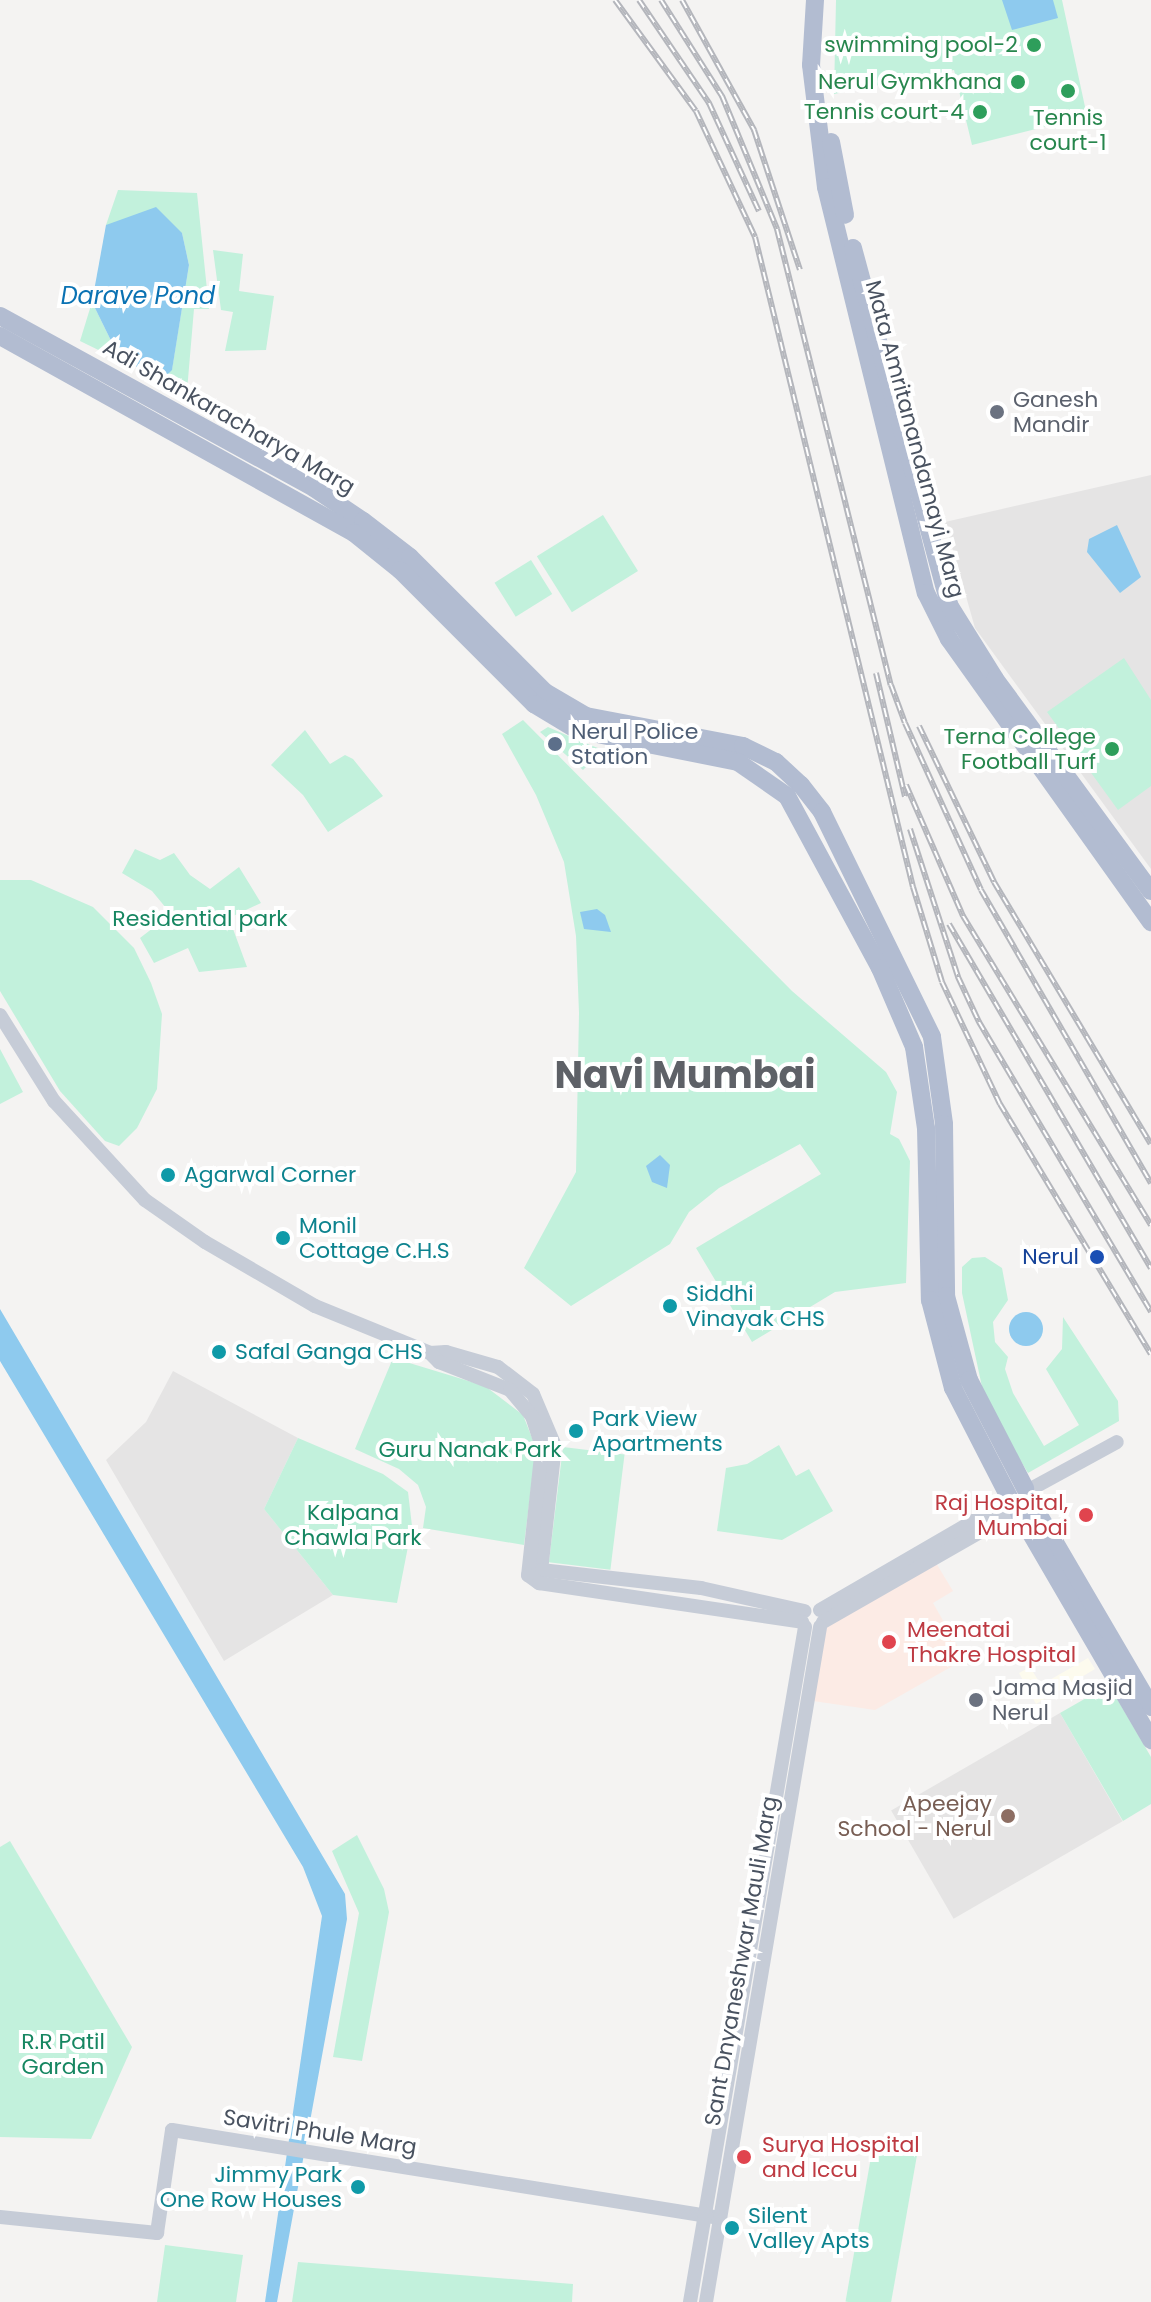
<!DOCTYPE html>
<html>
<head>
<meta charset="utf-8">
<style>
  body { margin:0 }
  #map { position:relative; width:1151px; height:2302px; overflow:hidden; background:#f4f3f2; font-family:Poppins,sans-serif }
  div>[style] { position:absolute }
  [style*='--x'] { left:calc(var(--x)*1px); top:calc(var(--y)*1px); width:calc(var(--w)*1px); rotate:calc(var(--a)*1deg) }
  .commercial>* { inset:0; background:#fdfbee }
  .education>* { inset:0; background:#e5e4e4; transform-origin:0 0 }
  .medical>* { inset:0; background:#fcebe5 }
  .green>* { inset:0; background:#c2f1dc; transform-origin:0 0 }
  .water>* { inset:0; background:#8ecaee }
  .round { border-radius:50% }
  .minor>* { height:14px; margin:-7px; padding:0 7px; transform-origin:7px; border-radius:7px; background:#c6ccd7 }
  .major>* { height:18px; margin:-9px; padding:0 9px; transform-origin:9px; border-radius:9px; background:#b2bcd1 }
  .rail>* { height:6px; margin-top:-3px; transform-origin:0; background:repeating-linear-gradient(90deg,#fff 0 9px,#b4b6bc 0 18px); box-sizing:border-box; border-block:2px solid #b4b6bc }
  .dots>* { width:22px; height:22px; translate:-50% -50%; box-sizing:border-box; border:4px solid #fff; border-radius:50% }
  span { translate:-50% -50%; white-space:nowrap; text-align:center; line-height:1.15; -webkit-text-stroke:8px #fff; paint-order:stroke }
  .leisure-label { font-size:22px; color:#27864d }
  .right { translate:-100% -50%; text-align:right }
  .worship-label { font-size:22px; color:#5b616d }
  .left { translate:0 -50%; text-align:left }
  .street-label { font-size:22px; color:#495260 }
  .service-label { font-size:22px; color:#4e5e75 }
  .park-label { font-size:22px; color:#168661 }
  .culture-label { font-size:22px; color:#0d838f }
  .transit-label { font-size:22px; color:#164399 }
  .health-label { font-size:22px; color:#be3a42 }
  .education-label { font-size:22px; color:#785e54 }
  .water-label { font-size:24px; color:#0a72b3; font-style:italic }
  .town-label { font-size:38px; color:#5e6167; font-weight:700 }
</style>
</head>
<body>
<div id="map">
  <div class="commercial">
    <i style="clip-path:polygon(1088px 1658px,1095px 1669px,1036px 1704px,1019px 1673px,1030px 1667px,1041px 1685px)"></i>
  </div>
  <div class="education">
    <i style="clip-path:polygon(1151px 475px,1151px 869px,975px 628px,945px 522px)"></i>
    <i style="clip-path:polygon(173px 1371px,298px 1438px,264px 1509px,333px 1595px,224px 1661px,106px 1460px,146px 1422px)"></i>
    <i style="left:1060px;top:1713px;width:125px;height:195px;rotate:60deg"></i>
  </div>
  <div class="medical">
    <i style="clip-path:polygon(936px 1563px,953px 1591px,933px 1603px,965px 1659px,875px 1710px,813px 1701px,827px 1626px)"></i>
  </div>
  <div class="green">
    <i style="clip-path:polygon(836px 0,1062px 0,1087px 116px,972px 145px,954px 70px,834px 94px)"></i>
    <i style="clip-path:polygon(118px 190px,197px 193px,209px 309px,194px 309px,187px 391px,165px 377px,172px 369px,189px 265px,182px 233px,106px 225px)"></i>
    <i style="clip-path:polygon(213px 250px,243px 254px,239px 291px,274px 296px,266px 350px,225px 351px,233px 312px,221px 310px)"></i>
    <i style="clip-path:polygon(92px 302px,121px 361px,80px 341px)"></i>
    <i style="left:603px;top:515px;width:66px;height:78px;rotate:58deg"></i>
    <i style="left:531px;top:560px;width:40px;height:43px;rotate:58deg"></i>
    <i style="clip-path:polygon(1124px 658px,1151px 700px,1151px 786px,1118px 810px,1047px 712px)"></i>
    <i style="clip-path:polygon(523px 720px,792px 991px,886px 1072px,897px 1092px,890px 1134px,899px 1139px,910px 1161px,906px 1283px,835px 1292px,752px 1342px,696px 1248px,821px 1174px,800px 1144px,719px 1188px,689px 1212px,670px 1244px,571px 1306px,524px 1268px,576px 1172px,579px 1013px,576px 936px,564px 862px,536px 795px,502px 734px)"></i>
    <i style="clip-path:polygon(548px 727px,580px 741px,603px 750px,583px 770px,540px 732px)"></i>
    <i style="clip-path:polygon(305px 730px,330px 764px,345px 755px,353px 759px,383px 796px,328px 832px,303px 795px,271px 765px)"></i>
    <i style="clip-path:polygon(135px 849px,160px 860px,174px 853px,190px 875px,210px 889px,239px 867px,261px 903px,229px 918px,247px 967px,199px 972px,188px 948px,154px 963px,140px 938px,171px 914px,152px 891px,122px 873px)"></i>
    <i style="clip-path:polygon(0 880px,31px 880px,93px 907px,134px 948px,151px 983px,162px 1014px,157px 1089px,137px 1128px,119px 1146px,105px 1141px,60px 1091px,0 991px)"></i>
    <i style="clip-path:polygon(0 1049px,23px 1092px,0 1104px)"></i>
    <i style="clip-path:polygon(985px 1257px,1002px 1268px,1008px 1300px,993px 1322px,995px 1342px,1008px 1357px,1005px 1369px,1013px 1393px,1044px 1446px,1079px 1425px,1046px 1369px,1062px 1349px,1063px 1317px,1118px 1401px,1119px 1421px,1028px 1473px,985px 1401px,962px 1293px,962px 1267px,972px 1258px)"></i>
    <i style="clip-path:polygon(393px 1358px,485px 1386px,523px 1415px,536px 1448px,524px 1545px,423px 1528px,426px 1507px,418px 1485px,399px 1469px,355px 1449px)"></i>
    <i style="clip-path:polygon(298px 1438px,383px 1474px,408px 1492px,412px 1526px,397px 1603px,333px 1595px,264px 1509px)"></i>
    <i style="clip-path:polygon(779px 1445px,796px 1476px,809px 1469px,833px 1511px,782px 1540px,717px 1531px,726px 1468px,747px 1464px)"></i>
    <i style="left:563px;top:1447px;width:62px;height:116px;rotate:7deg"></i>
    <i style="clip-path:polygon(1109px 1685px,1151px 1757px,1151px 1804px,1123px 1821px,1060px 1713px)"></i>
    <i style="clip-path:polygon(357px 1835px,384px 1889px,389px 1912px,362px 2061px,333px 2057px,359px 1913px,332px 1851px)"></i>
    <i style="clip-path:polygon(10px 1841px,132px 2047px,91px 2139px,0 2137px,0 1847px)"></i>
    <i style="left:874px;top:2140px;width:45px;height:164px;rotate:10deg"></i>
    <i style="clip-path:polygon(165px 2245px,243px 2255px,236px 2302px,157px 2302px)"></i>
    <i style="clip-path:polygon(298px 2262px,573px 2284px,572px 2302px,292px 2302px)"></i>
  </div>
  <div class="water">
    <i style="clip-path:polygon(1002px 0,1053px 0,1058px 18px,1012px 30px)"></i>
    <i style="clip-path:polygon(156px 207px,182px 233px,189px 265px,172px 370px,165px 377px,121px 361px,92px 302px,106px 225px)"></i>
    <i style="clip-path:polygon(1117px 525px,1141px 577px,1120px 593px,1087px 552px,1089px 539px)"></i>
    <i style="clip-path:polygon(597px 909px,605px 915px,611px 932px,584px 929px,580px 912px)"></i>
    <i style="clip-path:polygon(660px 1155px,670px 1165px,667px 1188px,652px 1182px,646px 1166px)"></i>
    <i style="clip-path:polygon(0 1309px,345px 1894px,347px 1919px,277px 2302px,265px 2302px,322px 1916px,303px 1867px,0 1361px)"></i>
    <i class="round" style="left:1009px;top:1312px;width:34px;height:34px"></i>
  </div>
  <div class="minor">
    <i style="--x:0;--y:1015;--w:102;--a:57.9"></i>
    <i style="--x:54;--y:1101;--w:134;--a:47.4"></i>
    <i style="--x:145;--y:1200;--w:73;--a:35"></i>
    <i style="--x:205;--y:1242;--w:127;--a:30.2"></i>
    <i style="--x:315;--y:1306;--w:124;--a:22.2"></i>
    <i style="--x:430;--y:1353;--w:16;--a:-4"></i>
    <i style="--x:446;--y:1352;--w:54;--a:16.1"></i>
    <i style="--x:498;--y:1367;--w:44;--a:37.6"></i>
    <i style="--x:533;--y:1394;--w:56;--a:67.1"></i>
    <i style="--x:555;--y:1446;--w:125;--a:96.4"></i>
    <i style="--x:541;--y:1570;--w:161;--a:6.4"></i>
    <i style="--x:701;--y:1588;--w:106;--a:12.6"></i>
    <i style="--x:430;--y:1353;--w:13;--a:45"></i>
    <i style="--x:439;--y:1362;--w:76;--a:21.5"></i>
    <i style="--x:510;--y:1390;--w:34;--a:50"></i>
    <i style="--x:532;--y:1416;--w:33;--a:72"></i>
    <i style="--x:542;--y:1447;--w:129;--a:96.2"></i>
    <i style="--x:528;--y:1575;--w:14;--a:36"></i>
    <i style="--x:539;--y:1583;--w:266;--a:8.4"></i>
    <i style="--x:1029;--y:1490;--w:100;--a:-28.6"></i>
    <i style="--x:820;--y:1610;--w:217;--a:-30.1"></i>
    <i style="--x:823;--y:1622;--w:221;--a:-29.8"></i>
    <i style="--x:0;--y:2217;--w:158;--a:5.8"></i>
    <i style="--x:157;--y:2233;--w:104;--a:-81.7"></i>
    <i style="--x:172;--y:2130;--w:555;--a:9.12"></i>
    <i style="--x:690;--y:2302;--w:685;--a:-80.33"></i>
    <i style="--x:706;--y:2302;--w:685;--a:-80.41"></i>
  </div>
  <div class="major">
    <i style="--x:815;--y:0;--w:65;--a:93.5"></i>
    <i style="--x:811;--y:65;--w:123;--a:83"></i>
    <i style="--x:826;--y:187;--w:418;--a:76.2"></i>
    <i style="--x:926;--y:593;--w:51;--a:63.4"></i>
    <i style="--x:949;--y:639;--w:348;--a:54.5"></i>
    <i style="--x:831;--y:142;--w:74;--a:79.1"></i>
    <i style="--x:853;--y:248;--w:370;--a:74.9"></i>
    <i style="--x:949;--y:605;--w:87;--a:58.1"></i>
    <i style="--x:995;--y:679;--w:263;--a:53.7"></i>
    <i style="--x:0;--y:316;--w:358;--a:28.7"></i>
    <i style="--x:314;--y:488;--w:59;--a:34"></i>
    <i style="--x:363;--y:521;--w:59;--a:37.5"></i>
    <i style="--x:410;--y:557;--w:191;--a:45"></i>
    <i style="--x:545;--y:692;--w:48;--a:30.3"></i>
    <i style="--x:586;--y:716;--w:160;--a:10.8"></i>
    <i style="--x:743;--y:746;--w:37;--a:26"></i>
    <i style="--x:776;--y:762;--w:34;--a:43"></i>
    <i style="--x:801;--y:785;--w:34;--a:52"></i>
    <i style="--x:822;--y:812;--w:250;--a:63.9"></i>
    <i style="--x:932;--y:1037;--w:88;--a:82.1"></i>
    <i style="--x:944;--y:1124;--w:172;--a:89.3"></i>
    <i style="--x:946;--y:1296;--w:87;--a:74.7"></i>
    <i style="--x:969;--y:1380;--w:122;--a:62.6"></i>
    <i style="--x:0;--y:336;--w:405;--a:29.1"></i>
    <i style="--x:354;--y:533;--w:59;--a:38.8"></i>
    <i style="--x:400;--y:570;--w:190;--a:45"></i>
    <i style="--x:534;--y:704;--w:50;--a:31.2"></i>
    <i style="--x:577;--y:730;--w:164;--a:11.2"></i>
    <i style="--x:738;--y:762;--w:60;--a:34.8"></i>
    <i style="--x:787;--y:796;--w:196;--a:61.6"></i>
    <i style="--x:880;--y:968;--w:86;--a:66.7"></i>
    <i style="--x:914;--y:1047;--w:82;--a:81.6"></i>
    <i style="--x:926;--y:1128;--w:172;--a:88.7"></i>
    <i style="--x:930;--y:1300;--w:91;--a:75.4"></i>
    <i style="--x:953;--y:1388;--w:123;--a:62.8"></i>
    <i style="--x:1033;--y:1505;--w:234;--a:59.7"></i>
    <i style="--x:1019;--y:1513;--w:263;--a:59.8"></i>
  </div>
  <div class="rail">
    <i style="--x:615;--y:0;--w:137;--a:53.9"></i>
    <i style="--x:696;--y:111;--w:139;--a:64.9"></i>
    <i style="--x:755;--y:237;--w:669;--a:76.34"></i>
    <i style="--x:913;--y:887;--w:99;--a:73"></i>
    <i style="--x:942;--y:982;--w:135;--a:64.6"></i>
    <i style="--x:1000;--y:1104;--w:292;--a:58.9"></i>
    <i style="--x:639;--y:0;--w:125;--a:55.8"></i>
    <i style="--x:709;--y:103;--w:119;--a:65.2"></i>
    <i style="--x:661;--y:0;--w:114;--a:57.6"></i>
    <i style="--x:722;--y:96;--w:144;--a:67.5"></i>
    <i style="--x:777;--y:229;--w:470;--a:76"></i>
    <i style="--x:891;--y:685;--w:40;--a:69.8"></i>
    <i style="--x:905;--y:723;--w:183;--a:65.5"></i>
    <i style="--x:981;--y:890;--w:339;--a:59.9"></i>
    <i style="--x:682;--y:0;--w:149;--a:61"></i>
    <i style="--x:754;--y:130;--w:147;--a:71.8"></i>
    <i style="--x:876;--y:673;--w:127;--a:76.8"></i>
    <i style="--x:919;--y:726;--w:173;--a:64.3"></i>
    <i style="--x:994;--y:882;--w:305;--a:59.1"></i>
    <i style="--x:906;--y:785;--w:143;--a:66.5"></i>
    <i style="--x:963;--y:916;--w:362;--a:58.7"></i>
    <i style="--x:910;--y:829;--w:156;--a:72"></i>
    <i style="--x:958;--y:977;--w:50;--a:65"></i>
    <i style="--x:979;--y:1022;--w:337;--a:59.3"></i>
    <i style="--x:949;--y:924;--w:399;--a:59.6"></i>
  </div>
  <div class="dots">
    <i style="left:1034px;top:45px;background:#2e9e5b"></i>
    <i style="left:1018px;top:82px;background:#2e9e5b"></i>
    <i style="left:1068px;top:91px;background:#2e9e5b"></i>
    <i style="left:980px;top:112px;background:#2e9e5b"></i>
    <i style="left:997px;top:412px;background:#6b7280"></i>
    <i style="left:555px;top:744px;background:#5c6f8a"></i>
    <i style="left:1112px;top:749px;background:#2e9e5b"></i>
    <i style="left:168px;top:1175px;background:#0f9aa8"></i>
    <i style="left:283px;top:1238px;background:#0f9aa8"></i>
    <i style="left:1097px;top:1257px;background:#1a4fb4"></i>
    <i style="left:670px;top:1306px;background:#0f9aa8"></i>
    <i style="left:219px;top:1352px;background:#0f9aa8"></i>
    <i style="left:576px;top:1431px;background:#0f9aa8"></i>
    <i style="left:1086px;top:1515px;background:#e0444e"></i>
    <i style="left:889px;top:1642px;background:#e0444e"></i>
    <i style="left:976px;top:1700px;background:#6b7280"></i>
    <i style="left:1008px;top:1816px;background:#8d6e63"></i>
    <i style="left:744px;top:2157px;background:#e0444e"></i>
    <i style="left:358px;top:2187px;background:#0f9aa8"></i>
    <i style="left:732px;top:2228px;background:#0f9aa8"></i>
  </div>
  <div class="leisure-label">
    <span class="right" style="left:1018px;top:45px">swimming pool-2</span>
    <span class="right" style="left:1002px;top:82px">Nerul Gymkhana</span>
    <span class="right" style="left:964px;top:112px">Tennis court-4</span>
    <span style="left:1068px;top:130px">Tennis<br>court-1</span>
    <span class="right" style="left:1096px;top:749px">Terna College<br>Football Turf</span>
  </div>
  <div class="worship-label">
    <span class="left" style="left:1013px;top:412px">Ganesh<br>Mandir</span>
    <span class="left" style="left:992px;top:1700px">Jama Masjid<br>Nerul</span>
  </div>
  <div class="street-label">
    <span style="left:229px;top:417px;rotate:30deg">Adi Shankaracharya Marg</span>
    <span style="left:915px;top:439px;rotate:75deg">Mata Amritanandamayi Marg</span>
    <span style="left:741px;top:1961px;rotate:-80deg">Sant Dnyaneshwar Mauli Marg</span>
    <span style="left:320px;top:2132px;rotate:9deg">Savitri Phule Marg</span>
  </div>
  <div class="service-label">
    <span class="left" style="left:571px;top:744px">Nerul Police<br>Station</span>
  </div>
  <div class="park-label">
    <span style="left:200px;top:919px">Residential park</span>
    <span style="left:470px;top:1450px">Guru Nanak Park</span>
    <span style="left:353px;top:1525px">Kalpana<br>Chawla Park</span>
    <span style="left:63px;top:2054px">R.R Patil<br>Garden</span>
  </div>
  <div class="culture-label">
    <span class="left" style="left:184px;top:1175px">Agarwal Corner</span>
    <span class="left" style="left:299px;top:1238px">Monil<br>Cottage C.H.S</span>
    <span class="left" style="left:686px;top:1306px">Siddhi<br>Vinayak CHS</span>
    <span class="left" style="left:235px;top:1352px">Safal Ganga CHS</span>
    <span class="left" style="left:592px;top:1431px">Park View<br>Apartments</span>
    <span class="right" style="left:342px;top:2187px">Jimmy Park<br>One Row Houses</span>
    <span class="left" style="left:748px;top:2228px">Silent<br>Valley Apts</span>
  </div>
  <div class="transit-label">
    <span class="right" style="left:1079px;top:1257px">Nerul</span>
  </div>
  <div class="health-label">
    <span class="right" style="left:1068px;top:1515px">Raj Hospital,<br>Mumbai</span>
    <span class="left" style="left:907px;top:1642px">Meenatai<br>Thakre Hospital</span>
    <span class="left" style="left:762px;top:2157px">Surya Hospital<br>and Iccu</span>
  </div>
  <div class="education-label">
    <span class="right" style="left:992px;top:1816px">Apeejay<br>School - Nerul</span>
  </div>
  <div class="water-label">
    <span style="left:138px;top:296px">Darave Pond</span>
  </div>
  <div class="town-label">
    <span style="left:685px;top:1075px">Navi Mumbai</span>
  </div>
</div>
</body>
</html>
